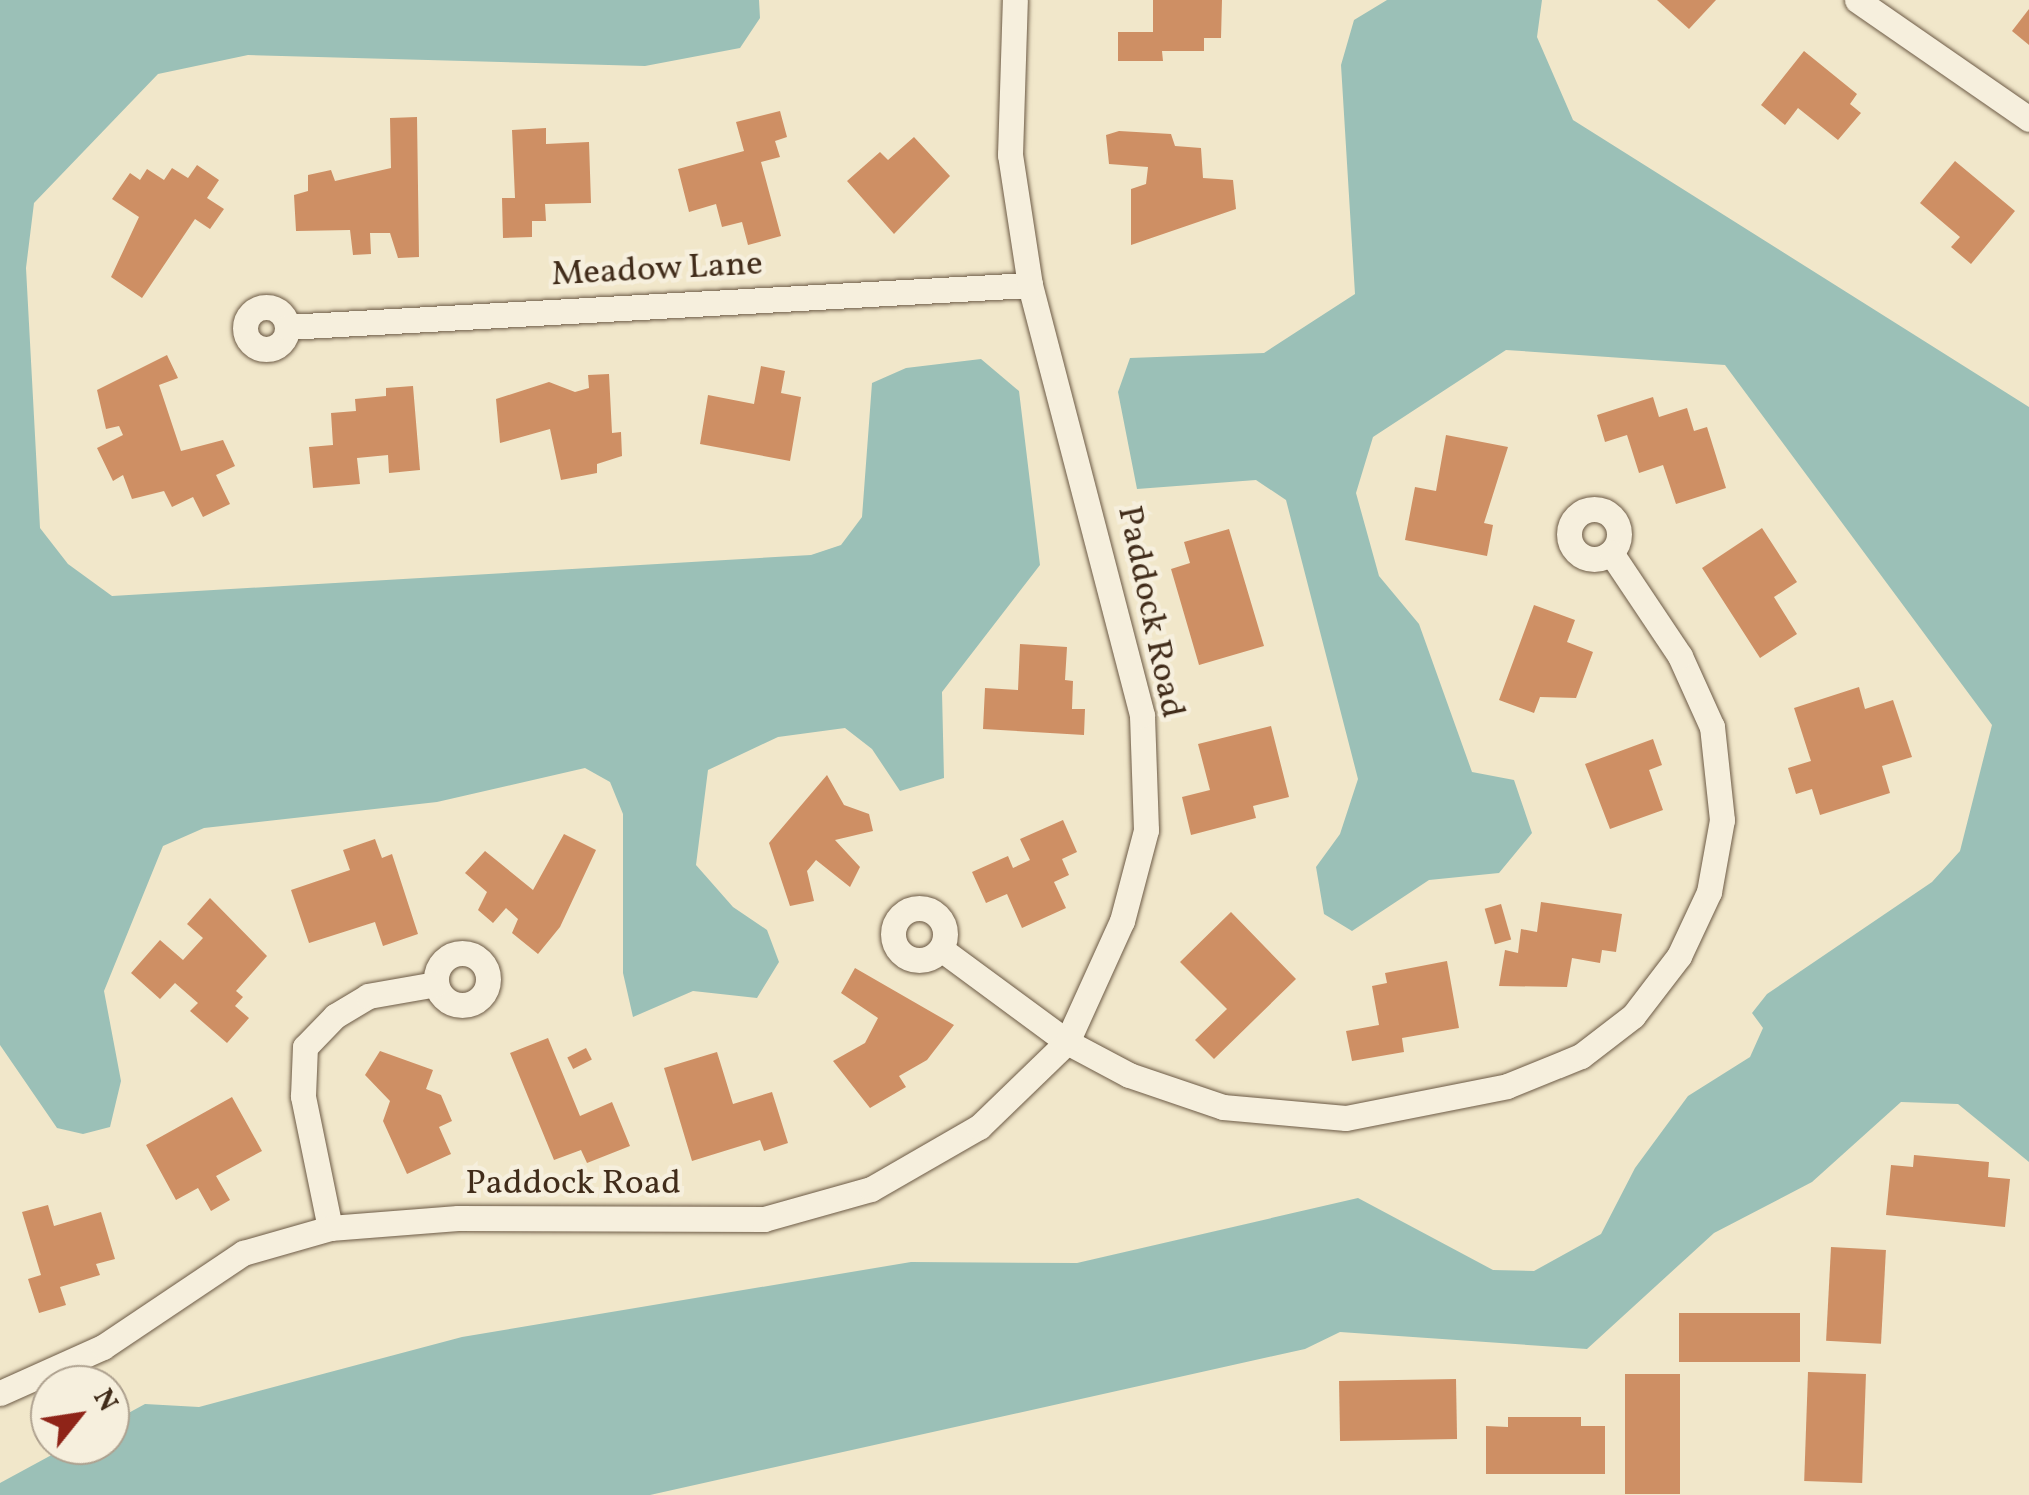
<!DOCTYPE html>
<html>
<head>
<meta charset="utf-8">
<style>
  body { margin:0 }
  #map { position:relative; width:2029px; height:1495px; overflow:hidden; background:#f1e7ca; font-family:Vollkorn,serif }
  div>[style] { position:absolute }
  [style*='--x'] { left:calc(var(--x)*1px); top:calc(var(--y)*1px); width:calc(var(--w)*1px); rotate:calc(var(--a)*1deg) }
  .water>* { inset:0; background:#9bc0b7 }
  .building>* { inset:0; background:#ce8f64; transform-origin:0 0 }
  .roads { filter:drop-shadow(0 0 2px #6d5b46) drop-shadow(0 0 2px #6d5b46) }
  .minor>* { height:25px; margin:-12.5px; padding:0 12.5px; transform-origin:12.5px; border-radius:12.5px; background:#f6efdd }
  .minor>.ring { margin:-12.5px; padding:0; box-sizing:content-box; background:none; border:25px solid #f6efdd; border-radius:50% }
  span { translate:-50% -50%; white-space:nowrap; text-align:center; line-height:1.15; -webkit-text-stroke:9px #f6efdd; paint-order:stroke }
  .street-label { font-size:35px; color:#412c1a }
  .north { position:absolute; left:30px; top:1365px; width:100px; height:100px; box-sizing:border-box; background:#f6efdd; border:2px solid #aea18f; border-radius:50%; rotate:60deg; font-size:28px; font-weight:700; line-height:40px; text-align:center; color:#412c1a }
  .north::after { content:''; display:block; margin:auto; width:35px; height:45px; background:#8f2418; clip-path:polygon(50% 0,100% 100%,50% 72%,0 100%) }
</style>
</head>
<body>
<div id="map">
  <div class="water">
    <i style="clip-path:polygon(0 0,759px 0,760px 18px,740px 48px,645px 66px,248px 55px,158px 74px,34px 203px,26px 268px,40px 528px,68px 564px,112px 596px,811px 555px,841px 545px,862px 517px,872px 383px,906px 368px,981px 359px,1019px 391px,1040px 565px,942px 692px,944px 778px,900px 791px,872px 749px,845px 728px,778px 737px,708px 770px,696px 865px,733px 907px,767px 930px,779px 962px,757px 998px,693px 991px,633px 1017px,623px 973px,623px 814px,610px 782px,585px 768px,437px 802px,204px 828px,163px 846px,104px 991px,121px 1081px,110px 1127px,83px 1134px,57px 1128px,0 1045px)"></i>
    <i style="clip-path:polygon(1387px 0,1542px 0,1537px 37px,1573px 120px,2029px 407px,2029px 1162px,1958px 1104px,1901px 1102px,1812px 1182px,1714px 1233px,1587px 1349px,1340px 1332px,1305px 1349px,650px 1495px,0 1495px,0 1483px,70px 1445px,110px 1445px,110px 1423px,145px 1404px,199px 1407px,462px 1337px,911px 1262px,1077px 1263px,1358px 1198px,1493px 1270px,1534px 1271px,1601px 1234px,1635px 1168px,1688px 1096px,1750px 1057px,1763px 1028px,1752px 1013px,1767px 994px,1932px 882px,1960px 851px,1992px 725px,1725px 365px,1506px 350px,1373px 437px,1356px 493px,1379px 576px,1419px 624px,1472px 772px,1514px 780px,1532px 833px,1499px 873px,1429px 880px,1352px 931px,1324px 914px,1316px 867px,1340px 834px,1358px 779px,1286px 500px,1256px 480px,1137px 489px,1118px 392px,1130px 358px,1264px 353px,1355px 294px,1341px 65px,1354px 20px)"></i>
  </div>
  <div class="building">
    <i style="clip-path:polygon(1153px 0,1222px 0,1221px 38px,1204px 38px,1204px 51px,1162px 51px,1163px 61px,1118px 61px,1118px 32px,1153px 32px)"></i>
    <i style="clip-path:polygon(1657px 0,1716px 0,1689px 29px)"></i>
    <i style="clip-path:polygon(2029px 9px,2029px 45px,2012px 31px)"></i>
    <i style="clip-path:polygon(1804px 51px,1857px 94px,1850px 104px,1861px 113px,1838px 140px,1798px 108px,1785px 125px,1761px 105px)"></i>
    <i style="clip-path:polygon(780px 111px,787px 137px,775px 141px,780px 157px,761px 162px,781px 236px,748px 245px,742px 222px,722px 227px,716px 204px,689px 212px,678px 169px,744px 151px,736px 122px)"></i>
    <i style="clip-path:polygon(417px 117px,419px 257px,398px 258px,390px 233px,370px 233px,371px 254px,353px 255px,350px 230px,296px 231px,294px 195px,308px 191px,308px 175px,331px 170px,335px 181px,391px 168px,390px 118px)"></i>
    <i style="clip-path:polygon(546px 128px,546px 144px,589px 142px,591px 203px,545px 204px,546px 221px,532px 221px,532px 237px,503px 238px,502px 198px,515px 198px,512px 130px)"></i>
    <i style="clip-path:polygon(1119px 131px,1171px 134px,1175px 146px,1201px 148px,1203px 178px,1233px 180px,1236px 209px,1131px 245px,1131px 189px,1146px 184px,1148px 167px,1109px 164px,1106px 135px)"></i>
    <i style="clip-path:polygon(914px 137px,950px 176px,894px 234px,847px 181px,880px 152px,888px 160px)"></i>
    <i style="clip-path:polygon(1955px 161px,2015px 211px,1971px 264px,1951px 247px,1960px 237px,1920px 203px)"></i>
    <i style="clip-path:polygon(197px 165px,219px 180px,207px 198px,224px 209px,210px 229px,195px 219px,142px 298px,111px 277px,139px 217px,112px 199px,130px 173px,140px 180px,147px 169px,164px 180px,172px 168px,188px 178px)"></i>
    <i style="clip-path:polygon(167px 355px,178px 378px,159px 385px,181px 451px,223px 440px,235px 466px,216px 475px,230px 504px,203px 517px,193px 497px,172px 507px,164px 491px,132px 499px,123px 475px,113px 481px,97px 448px,123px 435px,119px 426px,106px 429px,97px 390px)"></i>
    <i style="clip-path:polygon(761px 366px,785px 371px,781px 393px,801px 397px,790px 461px,700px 444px,708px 395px,754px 404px)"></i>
    <i style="clip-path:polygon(609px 374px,612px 433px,621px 432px,622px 456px,597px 464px,597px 473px,561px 480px,550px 429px,500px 443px,496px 399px,549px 382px,575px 392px,589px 388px,588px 375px)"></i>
    <i style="clip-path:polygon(413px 386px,420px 470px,389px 473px,388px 455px,357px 458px,360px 484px,313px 488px,309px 447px,333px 445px,331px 413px,356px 411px,355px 399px,386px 396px,386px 388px)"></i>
    <i style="clip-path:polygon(1653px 397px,1659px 417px,1687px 408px,1694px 431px,1707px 427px,1726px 488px,1676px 504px,1663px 465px,1639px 473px,1627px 435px,1605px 442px,1597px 415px)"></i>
    <i style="clip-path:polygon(1446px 435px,1508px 447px,1484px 523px,1493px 525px,1487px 556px,1405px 540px,1415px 487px,1436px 491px)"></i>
    <i style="clip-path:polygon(1762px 528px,1797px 582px,1774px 597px,1797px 634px,1760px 658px,1702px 568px)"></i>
    <i style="clip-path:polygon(1229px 529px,1264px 646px,1199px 665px,1171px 569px,1190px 563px,1184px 542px)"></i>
    <i style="clip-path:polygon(1534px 605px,1575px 620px,1567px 642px,1593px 652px,1576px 698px,1540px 697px,1534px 713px,1499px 700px)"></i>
    <i style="clip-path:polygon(1020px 644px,1067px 647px,1065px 680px,1073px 681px,1072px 709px,1085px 709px,1084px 735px,983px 729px,985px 688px,1018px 690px)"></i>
    <i style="clip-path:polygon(1859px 687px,1865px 709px,1893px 700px,1912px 757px,1882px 766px,1890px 793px,1820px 815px,1812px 789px,1796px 794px,1788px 768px,1811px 761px,1794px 708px)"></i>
    <i style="clip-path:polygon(1271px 726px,1289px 797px,1253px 806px,1256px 818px,1191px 835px,1182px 797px,1210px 790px,1198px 744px)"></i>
    <i style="clip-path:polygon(1653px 739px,1662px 765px,1649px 770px,1663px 810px,1610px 829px,1585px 764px)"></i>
    <i style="clip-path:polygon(827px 775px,844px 805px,869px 814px,873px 831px,835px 840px,860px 867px,850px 887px,816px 860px,807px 871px,814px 901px,790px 906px,769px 843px)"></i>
    <i style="clip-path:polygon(1063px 820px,1077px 852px,1062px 859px,1069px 875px,1054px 882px,1066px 908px,1022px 928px,1007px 894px,986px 903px,972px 872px,1008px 856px,1013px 868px,1030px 860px,1020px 839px)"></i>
    <i style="clip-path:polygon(564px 834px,596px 850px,560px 927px,538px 954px,512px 933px,518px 919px,506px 908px,493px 923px,478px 910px,487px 892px,465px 873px,485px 851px,533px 890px)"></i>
    <i style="clip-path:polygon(375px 839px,382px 858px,392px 854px,418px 934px,383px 946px,375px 922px,309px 943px,291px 890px,350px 870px,343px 850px)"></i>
    <i style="clip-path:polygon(210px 898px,267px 956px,236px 991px,243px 997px,235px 1006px,249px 1018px,227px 1043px,190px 1011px,198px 1003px,175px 983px,160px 999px,131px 973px,160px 940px,183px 960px,203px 938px,187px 924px)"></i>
    <i style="clip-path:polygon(1541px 902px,1622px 914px,1616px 952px,1602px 950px,1600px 963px,1572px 958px,1567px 987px,1499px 986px,1505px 950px,1518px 953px,1521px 929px,1537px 932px)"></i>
    <i style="left:1501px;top:904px;width:37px;height:17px;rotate:74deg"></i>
    <i style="clip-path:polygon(1231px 912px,1296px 979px,1214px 1059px,1195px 1040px,1227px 1009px,1180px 962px)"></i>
    <i style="clip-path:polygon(1447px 961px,1459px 1028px,1402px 1038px,1404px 1052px,1352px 1061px,1346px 1031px,1379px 1025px,1372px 986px,1387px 983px,1385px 973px)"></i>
    <i style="clip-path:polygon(855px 968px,954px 1025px,927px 1060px,899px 1076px,906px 1087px,870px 1108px,833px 1061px,865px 1043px,878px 1018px,841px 993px)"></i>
    <i style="clip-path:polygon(548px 1038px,580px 1116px,612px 1102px,630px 1146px,587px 1163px,581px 1150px,554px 1160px,510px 1053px)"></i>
    <i style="left:586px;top:1048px;width:13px;height:21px;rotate:63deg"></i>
    <i style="clip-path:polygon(380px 1051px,433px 1070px,426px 1089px,441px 1095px,452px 1121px,439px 1127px,451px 1154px,407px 1174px,383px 1121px,390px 1101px,365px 1075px)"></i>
    <i style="clip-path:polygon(717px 1052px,733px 1104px,772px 1092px,788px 1143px,764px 1151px,760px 1140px,692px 1161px,664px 1068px)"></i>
    <i style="clip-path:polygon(232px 1097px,262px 1151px,216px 1176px,230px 1200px,211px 1211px,198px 1188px,176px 1200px,146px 1145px)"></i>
    <i style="clip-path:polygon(1914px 1155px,1989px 1162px,1988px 1177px,2010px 1179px,2005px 1227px,1886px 1215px,1891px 1165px,1913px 1167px)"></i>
    <i style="clip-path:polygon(48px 1205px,54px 1226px,101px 1212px,115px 1259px,96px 1264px,100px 1275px,60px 1287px,66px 1305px,39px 1313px,28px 1279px,41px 1275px,22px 1212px)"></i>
    <i style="left:1831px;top:1247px;width:55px;height:94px;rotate:3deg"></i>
    <i style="left:1679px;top:1313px;width:121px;height:49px"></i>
    <i style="left:1808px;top:1372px;width:58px;height:109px;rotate:2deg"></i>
    <i style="left:1625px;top:1374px;width:55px;height:120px"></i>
    <i style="left:1456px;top:1379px;width:60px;height:117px;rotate:89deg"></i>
    <i style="clip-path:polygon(1508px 1417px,1581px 1417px,1581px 1426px,1605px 1426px,1605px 1474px,1486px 1474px,1486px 1426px,1508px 1427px)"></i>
  </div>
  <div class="roads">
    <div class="minor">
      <i style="--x:1857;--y:0;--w:209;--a:34.7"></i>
      <i class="ring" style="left:245px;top:307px;width:17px;height:17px"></i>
      <i style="--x:287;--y:327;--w:744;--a:-3.24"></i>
      <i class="ring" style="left:1569px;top:509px;width:25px;height:25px"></i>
      <i class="ring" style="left:893px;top:908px;width:27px;height:27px"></i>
      <i style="--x:941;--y:949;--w:157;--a:36.4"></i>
      <i style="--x:1067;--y:1042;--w:70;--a:28"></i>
      <i style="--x:1129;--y:1075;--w:99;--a:18.8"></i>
      <i style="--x:1223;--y:1107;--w:123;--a:5.1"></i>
      <i style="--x:1346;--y:1118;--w:164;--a:-11.2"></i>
      <i style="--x:1507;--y:1086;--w:80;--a:-22.1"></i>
      <i style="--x:1581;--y:1056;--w:66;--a:-37.6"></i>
      <i style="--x:1633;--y:1016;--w:76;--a:-52.5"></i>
      <i style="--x:1679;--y:956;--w:71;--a:-64.9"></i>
      <i style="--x:1709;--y:892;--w:73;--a:-79.8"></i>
      <i style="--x:1722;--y:820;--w:94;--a:-96.1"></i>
      <i style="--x:1712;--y:727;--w:78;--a:-114.3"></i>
      <i style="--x:1680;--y:656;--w:124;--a:-123.8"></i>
      <i class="ring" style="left:436px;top:953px;width:27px;height:27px"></i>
      <i style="--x:330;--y:1228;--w:135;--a:-101.6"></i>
      <i style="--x:303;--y:1096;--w:49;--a:-87.7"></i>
      <i style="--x:305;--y:1047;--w:43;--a:-45.9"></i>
      <i style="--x:335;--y:1016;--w:39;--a:-31"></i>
      <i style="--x:368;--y:996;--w:69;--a:-10"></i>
      <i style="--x:0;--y:1393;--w:113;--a:-24.1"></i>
      <i style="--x:103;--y:1347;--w:169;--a:-33.9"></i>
      <i style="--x:243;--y:1253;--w:91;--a:-16"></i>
      <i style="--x:330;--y:1228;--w:128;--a:-4.5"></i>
      <i style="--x:458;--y:1218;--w:306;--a:0.2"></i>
      <i style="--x:764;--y:1219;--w:111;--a:-15.7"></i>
      <i style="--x:871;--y:1189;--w:125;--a:-29.9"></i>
      <i style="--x:979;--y:1127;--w:122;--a:-44"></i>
      <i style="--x:1067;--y:1042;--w:133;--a:-65.6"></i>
      <i style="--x:1122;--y:921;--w:94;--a:-75.2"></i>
      <i style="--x:1146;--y:830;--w:115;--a:-92"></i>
      <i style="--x:1142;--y:715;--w:444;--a:-104.6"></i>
      <i style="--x:1030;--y:285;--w:132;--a:-98.7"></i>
      <i style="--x:1010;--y:155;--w:155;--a:-88.2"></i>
    </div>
  </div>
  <div class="street-label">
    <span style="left:657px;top:270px;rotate:-3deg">Meadow Lane</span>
    <span style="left:1150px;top:612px;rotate:78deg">Paddock Road</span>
    <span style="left:573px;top:1184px">Paddock Road</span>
  </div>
  <div class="north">N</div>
</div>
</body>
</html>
